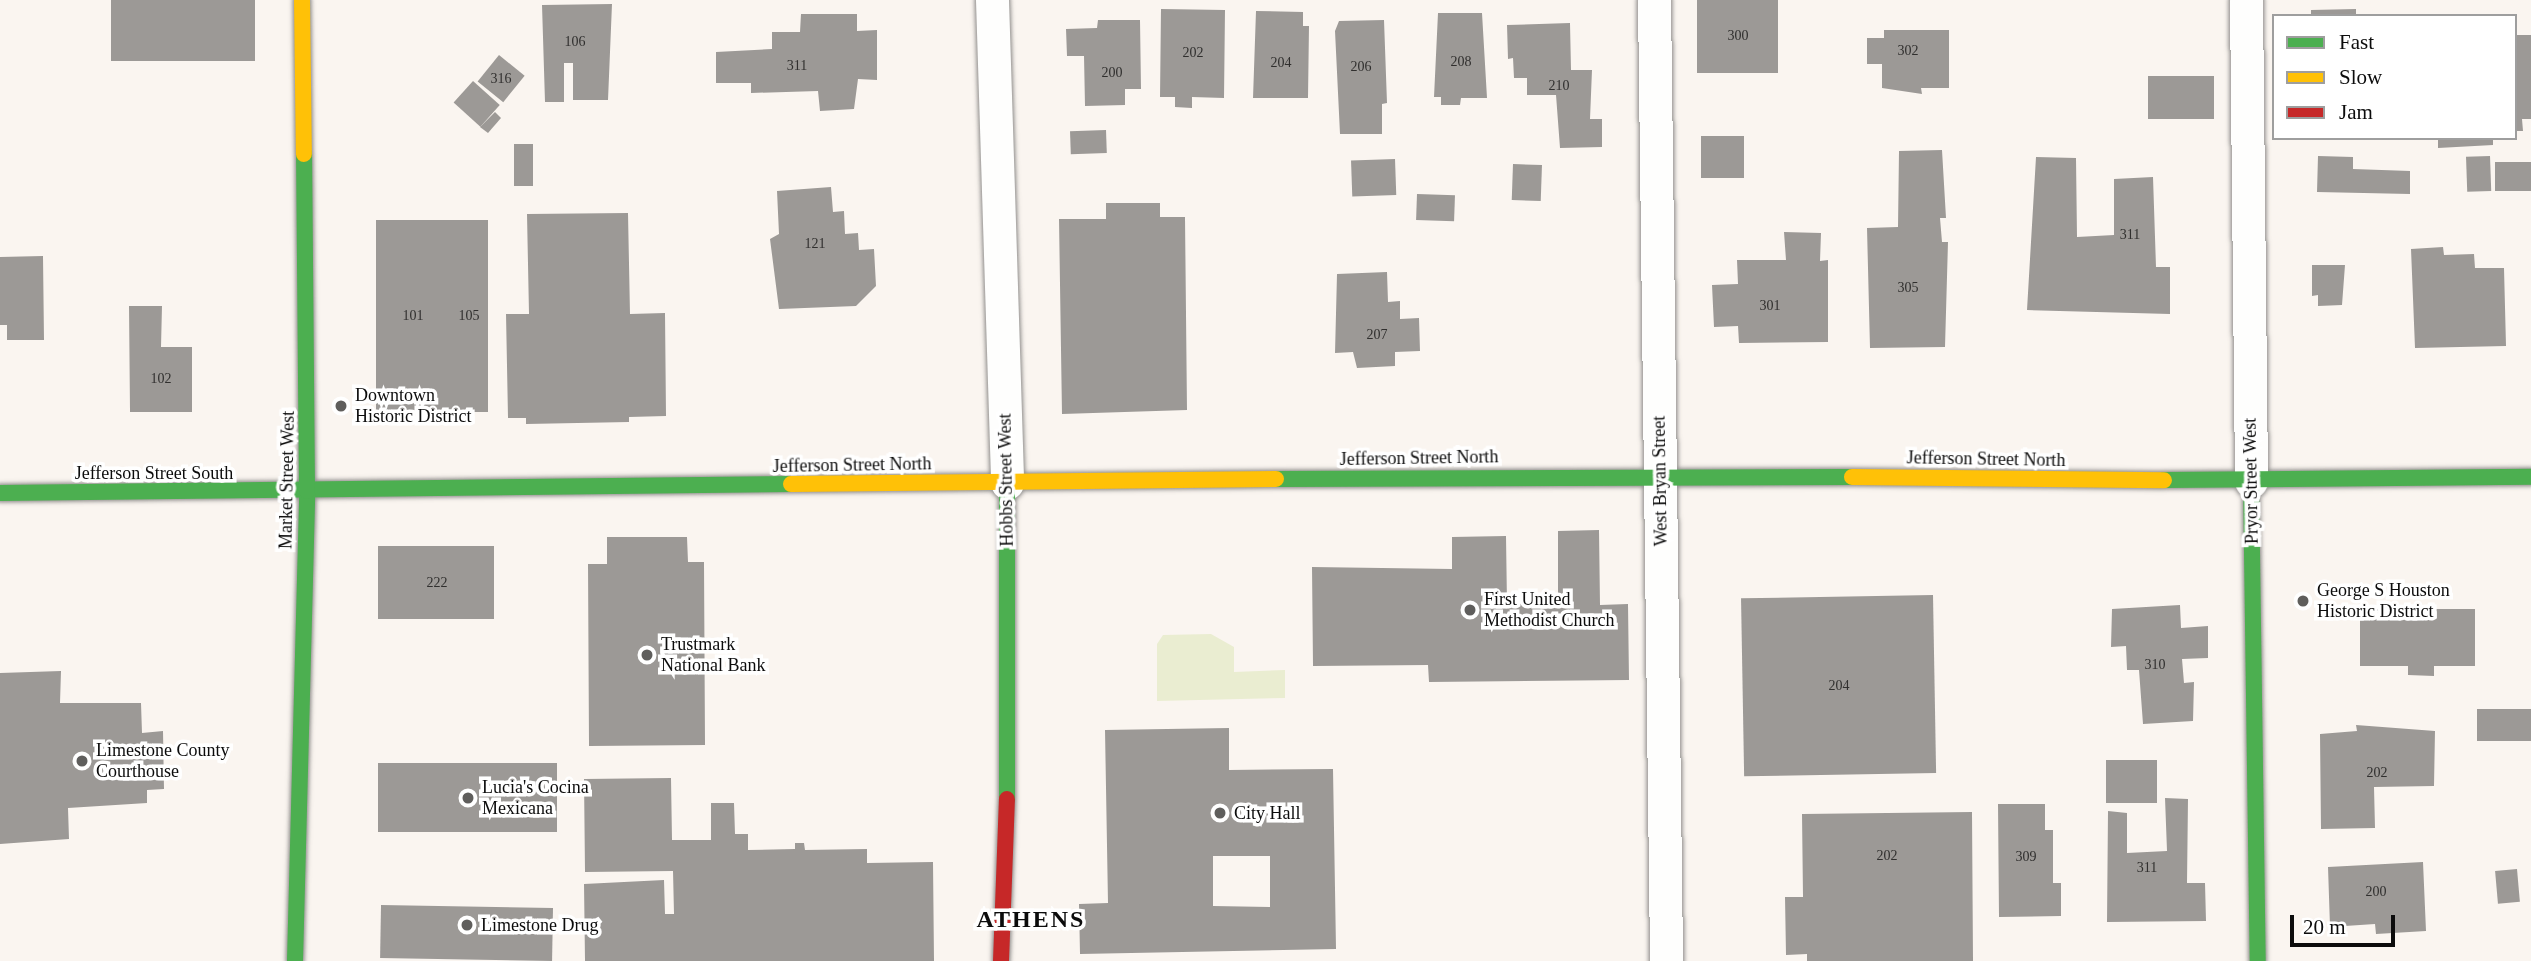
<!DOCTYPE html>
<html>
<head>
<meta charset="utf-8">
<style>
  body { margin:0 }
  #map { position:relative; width:2531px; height:961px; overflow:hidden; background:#faf5f0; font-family:Georgia,serif }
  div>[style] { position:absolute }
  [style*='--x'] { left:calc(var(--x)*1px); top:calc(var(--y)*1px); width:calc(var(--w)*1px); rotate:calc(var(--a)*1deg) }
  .green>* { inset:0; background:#eaedd1 }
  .building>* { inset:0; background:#9c9996; transform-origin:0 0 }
  .roads { filter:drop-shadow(0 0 2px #93918f) drop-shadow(0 0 2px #93918f) }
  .street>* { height:33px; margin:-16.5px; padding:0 16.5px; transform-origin:16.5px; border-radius:16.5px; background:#fefefd }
  .fast>* { height:16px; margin:-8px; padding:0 8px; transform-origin:8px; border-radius:8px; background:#4caf50 }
  .slow>* { height:16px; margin:-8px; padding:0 8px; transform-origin:8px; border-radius:8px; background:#ffc107 }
  .jam>* { height:16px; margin:-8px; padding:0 8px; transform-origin:8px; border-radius:8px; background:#c62828 }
  .dots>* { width:19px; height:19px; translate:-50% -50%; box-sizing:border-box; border:4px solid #fff; border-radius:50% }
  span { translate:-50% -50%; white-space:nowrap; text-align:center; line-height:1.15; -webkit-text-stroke:7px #fff; paint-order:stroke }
  .number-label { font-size:14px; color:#302f2e }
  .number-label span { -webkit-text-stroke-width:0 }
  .poi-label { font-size:18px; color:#0c0c0c }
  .left { translate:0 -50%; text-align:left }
  .street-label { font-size:18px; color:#0c0c0c }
  .district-label { font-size:24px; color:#0c0c0c; font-weight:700; letter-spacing:2px }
  .legend { position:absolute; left:2272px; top:14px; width:245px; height:126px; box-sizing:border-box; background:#fff; border:2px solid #9e9e9e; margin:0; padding:9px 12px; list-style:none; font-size:21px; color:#0c0c0c }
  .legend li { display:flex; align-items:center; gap:14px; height:35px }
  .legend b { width:35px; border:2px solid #9e9e9e }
  .scale { position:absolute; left:2290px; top:915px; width:105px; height:32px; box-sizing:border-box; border:4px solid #0c0c0c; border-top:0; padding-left:9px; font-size:21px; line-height:24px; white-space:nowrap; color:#0c0c0c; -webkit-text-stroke:5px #fff; paint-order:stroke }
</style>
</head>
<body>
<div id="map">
  <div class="green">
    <i style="clip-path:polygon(1211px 634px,1234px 647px,1234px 672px,1285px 670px,1285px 698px,1157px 701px,1157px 644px,1163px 635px)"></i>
  </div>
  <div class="building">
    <i style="left:111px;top:0;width:144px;height:61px"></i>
    <i style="left:1697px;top:0;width:81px;height:73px"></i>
    <i style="clip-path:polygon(612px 4px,608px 100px,573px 100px,573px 63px,564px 63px,564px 102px,545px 102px,542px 5px)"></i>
    <i style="clip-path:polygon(1161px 9px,1225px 10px,1224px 98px,1192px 97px,1192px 108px,1175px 107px,1175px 97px,1160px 97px)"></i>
    <i style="clip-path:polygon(2356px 9px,2356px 16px,2311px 16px,2311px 10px)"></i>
    <i style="clip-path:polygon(1256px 11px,1303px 12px,1303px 26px,1309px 26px,1308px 98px,1253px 98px)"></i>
    <i style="clip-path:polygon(1438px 13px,1482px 13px,1487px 98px,1461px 98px,1460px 105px,1441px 105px,1441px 97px,1434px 97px)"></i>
    <i style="clip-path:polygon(801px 14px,857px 14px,857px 31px,877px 30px,877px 80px,858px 79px,854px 109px,820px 111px,818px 91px,751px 93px,751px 83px,716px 83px,716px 52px,772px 49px,772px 32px,800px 32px)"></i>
    <i style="clip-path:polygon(1098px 20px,1140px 20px,1141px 89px,1125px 89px,1125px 105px,1085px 106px,1084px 56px,1067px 56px,1066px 29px,1097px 28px)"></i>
    <i style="clip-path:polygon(1384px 20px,1387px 103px,1382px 104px,1382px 134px,1340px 134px,1335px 31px,1339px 21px)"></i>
    <i style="clip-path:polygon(1570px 23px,1571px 70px,1592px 70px,1590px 119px,1602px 119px,1602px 147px,1560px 148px,1556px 95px,1527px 95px,1527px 78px,1514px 78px,1513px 58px,1508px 59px,1507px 25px)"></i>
    <i style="clip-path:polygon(1884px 30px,1949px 30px,1949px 88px,1921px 88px,1922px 94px,1882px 88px,1882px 64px,1867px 64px,1867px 38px,1884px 38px)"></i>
    <i style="clip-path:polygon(2515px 35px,2531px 35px,2531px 119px,2522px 119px,2523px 131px,2515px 131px)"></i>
    <i style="left:499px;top:55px;width:33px;height:34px;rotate:39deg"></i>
    <i style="left:2148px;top:76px;width:66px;height:43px"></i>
    <i style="left:473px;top:81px;width:36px;height:29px;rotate:42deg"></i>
    <i style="clip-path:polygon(495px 112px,501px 118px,488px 133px,480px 127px)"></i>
    <i style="left:1106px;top:130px;width:23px;height:36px;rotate:88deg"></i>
    <i style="left:1701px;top:136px;width:43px;height:42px"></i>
    <i style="clip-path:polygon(2438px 138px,2493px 138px,2493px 145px,2438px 148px)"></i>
    <i style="left:514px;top:144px;width:19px;height:42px"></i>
    <i style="clip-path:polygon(1942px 150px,1946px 218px,1940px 218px,1942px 242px,1948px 242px,1945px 347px,1870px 348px,1867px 228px,1898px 227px,1899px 151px)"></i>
    <i style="clip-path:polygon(2318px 156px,2353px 157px,2353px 169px,2410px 171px,2410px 194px,2317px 192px)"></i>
    <i style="left:2490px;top:156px;width:35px;height:24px;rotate:88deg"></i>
    <i style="clip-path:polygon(2036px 157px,2076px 158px,2077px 237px,2114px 235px,2114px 179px,2153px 177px,2156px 267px,2170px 267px,2170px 314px,2027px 310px)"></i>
    <i style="left:1395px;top:159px;width:36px;height:44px;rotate:88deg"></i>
    <i style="left:2495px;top:162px;width:36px;height:29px"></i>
    <i style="left:1513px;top:164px;width:29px;height:36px;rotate:2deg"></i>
    <i style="clip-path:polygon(831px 187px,833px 212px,844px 211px,845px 234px,858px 233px,859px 250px,874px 249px,876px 286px,856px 306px,779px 309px,770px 239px,779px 234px,777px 191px)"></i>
    <i style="left:1417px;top:194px;width:38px;height:26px;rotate:2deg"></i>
    <i style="clip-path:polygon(1106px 203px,1160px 203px,1160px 217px,1185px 217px,1187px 410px,1062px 414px,1059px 219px,1106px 219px)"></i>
    <i style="clip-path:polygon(628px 213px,630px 314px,665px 313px,666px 416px,629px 417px,629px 422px,526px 424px,526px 418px,508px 418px,506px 314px,529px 314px,527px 214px)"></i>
    <i style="left:376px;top:220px;width:112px;height:192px"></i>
    <i style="clip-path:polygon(1784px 232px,1821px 233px,1820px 261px,1828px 260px,1828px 342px,1739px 343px,1738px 326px,1714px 327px,1712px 285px,1738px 284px,1737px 260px,1786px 260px)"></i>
    <i style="clip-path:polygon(2443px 247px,2444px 255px,2474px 254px,2475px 268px,2504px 268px,2506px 346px,2415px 348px,2411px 249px)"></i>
    <i style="clip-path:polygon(43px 256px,44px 340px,7px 340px,7px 325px,0 325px,0 257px)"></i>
    <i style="clip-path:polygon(2312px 265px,2345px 265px,2342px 305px,2318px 306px,2318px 295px,2312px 296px)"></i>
    <i style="clip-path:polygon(1387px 272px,1388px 302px,1400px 301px,1400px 319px,1419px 318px,1420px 351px,1395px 352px,1395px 366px,1357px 368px,1353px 352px,1335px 353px,1337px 274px)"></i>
    <i style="clip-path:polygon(129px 306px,162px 306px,161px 347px,192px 347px,192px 412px,130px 412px)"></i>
    <i style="clip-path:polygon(1599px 530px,1600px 605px,1628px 604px,1629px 680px,1429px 682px,1428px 665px,1313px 666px,1312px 567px,1452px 569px,1452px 537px,1506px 536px,1507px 604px,1558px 603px,1558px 531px)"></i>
    <i style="clip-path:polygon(607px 537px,687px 537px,688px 562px,704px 562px,705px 745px,589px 746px,588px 564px,607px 564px)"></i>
    <i style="left:378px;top:546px;width:116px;height:73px"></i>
    <i style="left:1933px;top:595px;width:178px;height:192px;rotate:89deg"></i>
    <i style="clip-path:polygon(2180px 605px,2181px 628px,2208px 626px,2208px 658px,2182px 659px,2184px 683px,2194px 682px,2193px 721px,2143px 724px,2139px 670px,2127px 670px,2126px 646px,2111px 647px,2112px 609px)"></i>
    <i style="clip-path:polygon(2360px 609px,2475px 609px,2475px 666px,2434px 666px,2434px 676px,2408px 675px,2408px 666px,2360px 666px)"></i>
    <i style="clip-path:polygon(61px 671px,60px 703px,141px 703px,142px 733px,163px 731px,164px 789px,147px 790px,147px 803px,68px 808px,69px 839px,0 844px,0 673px)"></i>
    <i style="left:2531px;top:709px;width:32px;height:54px;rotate:90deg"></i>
    <i style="clip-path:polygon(2356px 725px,2435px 731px,2434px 786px,2374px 787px,2375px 828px,2321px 829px,2320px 734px,2357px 731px)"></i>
    <i style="clip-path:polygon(evenodd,1229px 728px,1229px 770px,1333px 769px,1336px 949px,1080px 954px,1079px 904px,1108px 903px,1105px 730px,1229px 728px,1213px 856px,1270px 856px,1270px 907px,1213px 906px,1213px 856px)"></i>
    <i style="left:2157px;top:760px;width:43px;height:51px;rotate:90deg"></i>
    <i style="left:557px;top:763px;width:69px;height:179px;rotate:90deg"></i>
    <i style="clip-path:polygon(671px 778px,672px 840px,711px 840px,711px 803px,734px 803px,735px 834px,748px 834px,748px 850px,795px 849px,795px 843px,804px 843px,805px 850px,867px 849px,867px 863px,933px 862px,934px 961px,585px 961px,584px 884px,664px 880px,665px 914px,674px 914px,673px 871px,585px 872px,584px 779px)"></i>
    <i style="clip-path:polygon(2165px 798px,2188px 799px,2187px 883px,2205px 883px,2206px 921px,2107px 922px,2108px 811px,2127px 813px,2127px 853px,2167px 851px)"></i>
    <i style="clip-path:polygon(1998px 804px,2045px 804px,2045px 830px,2053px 830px,2053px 883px,2061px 883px,2061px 916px,1999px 917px)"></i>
    <i style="clip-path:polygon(1972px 812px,1973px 961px,1807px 961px,1807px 954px,1786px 955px,1785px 897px,1803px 897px,1802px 814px)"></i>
    <i style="clip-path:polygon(2423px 862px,2426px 931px,2376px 934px,2375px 924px,2330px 927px,2328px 867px)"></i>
    <i style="left:2517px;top:869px;width:33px;height:22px;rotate:85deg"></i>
    <i style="left:553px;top:908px;width:53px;height:172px;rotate:91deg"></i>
  </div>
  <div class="roads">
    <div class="street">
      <i style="--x:992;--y:0;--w:483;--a:88.2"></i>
      <i style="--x:1654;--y:0;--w:961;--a:89.28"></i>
      <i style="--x:2246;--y:0;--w:481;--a:89.4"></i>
    </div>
    <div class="fast">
      <i style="--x:1276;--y:479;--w:576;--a:-0.2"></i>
      <i style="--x:2164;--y:480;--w:367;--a:-0.5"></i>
      <i style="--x:2251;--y:481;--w:480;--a:89.2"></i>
      <i style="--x:1007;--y:483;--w:316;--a:90"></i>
      <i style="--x:0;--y:493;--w:791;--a:-0.65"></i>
      <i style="--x:295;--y:961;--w:470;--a:-88.5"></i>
      <i style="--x:307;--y:491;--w:337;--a:-90.5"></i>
    </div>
    <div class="slow">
      <i style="--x:302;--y:0;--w:154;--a:89.3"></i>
      <i style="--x:1852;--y:477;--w:312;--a:0.6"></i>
      <i style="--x:791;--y:484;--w:485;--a:-0.6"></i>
    </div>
    <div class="jam">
      <i style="--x:1001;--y:961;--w:162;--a:-87.9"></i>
    </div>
  </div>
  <div class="dots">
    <i style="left:341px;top:406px;background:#5f5e5c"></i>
    <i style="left:2303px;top:601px;background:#5f5e5c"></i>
    <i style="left:1470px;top:610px;background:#5f5e5c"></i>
    <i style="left:647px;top:655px;background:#5f5e5c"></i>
    <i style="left:82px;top:761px;background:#5f5e5c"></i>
    <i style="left:468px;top:798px;background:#5f5e5c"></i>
    <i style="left:1220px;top:813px;background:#5f5e5c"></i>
    <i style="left:467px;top:925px;background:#5f5e5c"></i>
  </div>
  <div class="number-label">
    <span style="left:1738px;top:36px">300</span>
    <span style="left:575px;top:42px">106</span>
    <span style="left:1908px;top:51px">302</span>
    <span style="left:1193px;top:53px">202</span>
    <span style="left:1461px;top:62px">208</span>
    <span style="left:1281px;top:63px">204</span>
    <span style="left:797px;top:66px">311</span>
    <span style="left:1361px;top:67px">206</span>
    <span style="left:1112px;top:73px">200</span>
    <span style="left:501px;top:79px">316</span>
    <span style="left:1559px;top:86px">210</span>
    <span style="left:2130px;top:235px">311</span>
    <span style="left:815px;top:244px">121</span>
    <span style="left:1908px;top:288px">305</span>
    <span style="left:1770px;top:306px">301</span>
    <span style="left:413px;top:316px">101</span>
    <span style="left:469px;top:316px">105</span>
    <span style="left:1377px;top:335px">207</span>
    <span style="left:161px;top:379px">102</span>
    <span style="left:437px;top:583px">222</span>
    <span style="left:2155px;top:665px">310</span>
    <span style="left:1839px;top:686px">204</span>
    <span style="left:2377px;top:773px">202</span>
    <span style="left:1887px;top:856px">202</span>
    <span style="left:2026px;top:857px">309</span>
    <span style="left:2147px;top:868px">311</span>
    <span style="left:2376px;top:892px">200</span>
  </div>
  <div class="poi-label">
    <span class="left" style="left:355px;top:406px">Downtown<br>Historic District</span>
    <span class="left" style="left:2317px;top:601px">George S Houston<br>Historic District</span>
    <span class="left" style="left:1484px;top:610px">First United<br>Methodist Church</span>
    <span class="left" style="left:661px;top:655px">Trustmark<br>National Bank</span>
    <span class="left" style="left:96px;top:761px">Limestone County<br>Courthouse</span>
    <span class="left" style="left:482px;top:798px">Lucia's Cocina<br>Mexicana</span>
    <span class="left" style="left:1234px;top:813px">City Hall</span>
    <span class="left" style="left:481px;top:925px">Limestone Drug</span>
  </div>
  <div class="street-label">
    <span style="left:1419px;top:458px;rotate:-1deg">Jefferson Street North</span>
    <span style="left:1986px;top:459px;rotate:1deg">Jefferson Street North</span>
    <span style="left:852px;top:465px;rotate:-1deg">Jefferson Street North</span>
    <span style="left:154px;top:473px">Jefferson Street South</span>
    <span style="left:287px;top:480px;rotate:-89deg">Market Street West</span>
    <span style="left:1006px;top:480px;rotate:-91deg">Hobbs Street West</span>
    <span style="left:1660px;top:481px;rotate:-91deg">West Bryan Street</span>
    <span style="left:2251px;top:481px;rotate:-91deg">Pryor Street West</span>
  </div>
  <div class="district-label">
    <span style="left:1031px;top:920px">ATHENS</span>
  </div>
  <ul class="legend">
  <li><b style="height:9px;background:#4caf50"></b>Fast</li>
  <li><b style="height:9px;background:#ffc107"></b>Slow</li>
  <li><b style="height:9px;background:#c62828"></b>Jam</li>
  </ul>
  <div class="scale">20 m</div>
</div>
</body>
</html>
